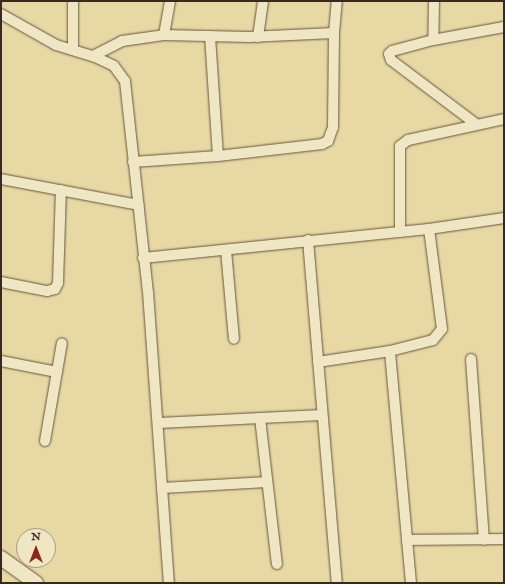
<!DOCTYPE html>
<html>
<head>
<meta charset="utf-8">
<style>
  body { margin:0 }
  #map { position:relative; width:505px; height:584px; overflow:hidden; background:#e7d8a4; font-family:"IM FELL English",serif }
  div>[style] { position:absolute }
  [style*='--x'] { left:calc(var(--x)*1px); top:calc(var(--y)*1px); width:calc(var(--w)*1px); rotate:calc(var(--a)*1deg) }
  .roads { filter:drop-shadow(0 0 1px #66553d) drop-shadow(0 0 1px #66553d) }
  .minor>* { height:10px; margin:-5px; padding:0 5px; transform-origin:5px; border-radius:5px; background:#efe6c4 }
  .secondary>* { height:14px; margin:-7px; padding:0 7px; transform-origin:7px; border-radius:7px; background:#efe6c4 }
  span { translate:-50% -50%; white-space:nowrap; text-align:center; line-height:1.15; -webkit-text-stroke:4px #efe6c4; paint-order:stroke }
  .frame { position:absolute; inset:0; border:2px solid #3b291b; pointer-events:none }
  .north { position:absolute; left:16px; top:528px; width:40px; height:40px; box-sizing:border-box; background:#efe6c4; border:1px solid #a79a80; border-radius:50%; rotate:0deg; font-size:11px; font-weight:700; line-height:16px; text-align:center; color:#3b291b }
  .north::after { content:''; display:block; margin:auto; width:14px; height:18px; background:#8f2418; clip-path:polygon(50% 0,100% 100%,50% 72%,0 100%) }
</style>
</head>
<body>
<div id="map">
  <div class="roads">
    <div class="minor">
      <i style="--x:73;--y:1;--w:49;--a:90"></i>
      <i style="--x:434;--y:1;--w:39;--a:91"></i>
      <i style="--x:433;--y:40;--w:42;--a:165"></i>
      <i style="--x:392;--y:51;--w:4;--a:135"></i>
      <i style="--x:389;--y:54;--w:6;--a:72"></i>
      <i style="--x:391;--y:60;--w:106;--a:37"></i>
      <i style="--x:1;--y:14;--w:63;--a:29.4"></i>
      <i style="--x:56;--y:45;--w:39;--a:17"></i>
      <i style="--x:93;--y:56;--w:23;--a:25"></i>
      <i style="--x:114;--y:66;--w:19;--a:54"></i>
      <i style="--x:125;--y:81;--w:212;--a:83.8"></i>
      <i style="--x:148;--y:292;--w:292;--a:85.9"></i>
      <i style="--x:164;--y:35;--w:35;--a:-80"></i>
      <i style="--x:210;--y:36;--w:120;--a:86.2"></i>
      <i style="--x:258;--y:37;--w:36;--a:-82"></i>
      <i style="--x:433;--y:40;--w:72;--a:-10.4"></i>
      <i style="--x:93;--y:56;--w:33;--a:-27"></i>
      <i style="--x:122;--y:41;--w:42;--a:-8.1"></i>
      <i style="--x:164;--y:35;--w:85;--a:1.3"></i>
      <i style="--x:249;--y:37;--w:85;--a:-2.7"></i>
      <i style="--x:133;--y:162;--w:85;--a:-4"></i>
      <i style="--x:218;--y:156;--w:105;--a:-6.6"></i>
      <i style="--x:322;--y:144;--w:7;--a:-27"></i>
      <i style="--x:328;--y:141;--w:15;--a:-70"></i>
      <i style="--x:333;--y:127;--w:94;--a:-89.4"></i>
      <i style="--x:334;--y:33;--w:32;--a:-85"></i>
      <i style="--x:1;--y:179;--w:140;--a:10.7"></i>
      <i style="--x:400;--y:232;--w:86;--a:-90"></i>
      <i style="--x:400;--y:146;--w:10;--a:-37"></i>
      <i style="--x:408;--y:140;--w:98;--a:-12.3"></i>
      <i style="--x:308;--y:240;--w:344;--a:85.2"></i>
      <i style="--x:226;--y:250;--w:89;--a:84.9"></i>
      <i style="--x:143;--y:258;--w:287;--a:-5.8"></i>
      <i style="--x:429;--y:229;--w:76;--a:-8.3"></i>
      <i style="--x:1;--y:282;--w:47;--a:11.1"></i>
      <i style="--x:47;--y:291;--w:8;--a:-14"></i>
      <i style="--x:55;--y:289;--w:7;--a:-63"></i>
      <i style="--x:58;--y:283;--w:93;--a:-88.2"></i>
      <i style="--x:471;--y:359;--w:181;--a:85.9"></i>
      <i style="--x:1;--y:361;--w:57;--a:11.1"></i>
      <i style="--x:318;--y:362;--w:73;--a:-8.7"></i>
      <i style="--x:260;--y:418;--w:147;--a:83.4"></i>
      <i style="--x:159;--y:423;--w:163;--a:-2.8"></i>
      <i style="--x:45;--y:441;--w:99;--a:-80.2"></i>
      <i style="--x:162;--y:488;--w:105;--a:-3.3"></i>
      <i style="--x:407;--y:540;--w:97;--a:-0.6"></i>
      <i style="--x:411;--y:583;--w:233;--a:-95.2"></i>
      <i style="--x:390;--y:351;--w:44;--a:-14.3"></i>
      <i style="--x:433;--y:340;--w:14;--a:-51"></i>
      <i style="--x:442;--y:329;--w:101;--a:-97.4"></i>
    </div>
    <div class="secondary">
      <i style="--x:1;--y:558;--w:43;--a:35.5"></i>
    </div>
  </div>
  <div class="frame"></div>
  <div class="north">N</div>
</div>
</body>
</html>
